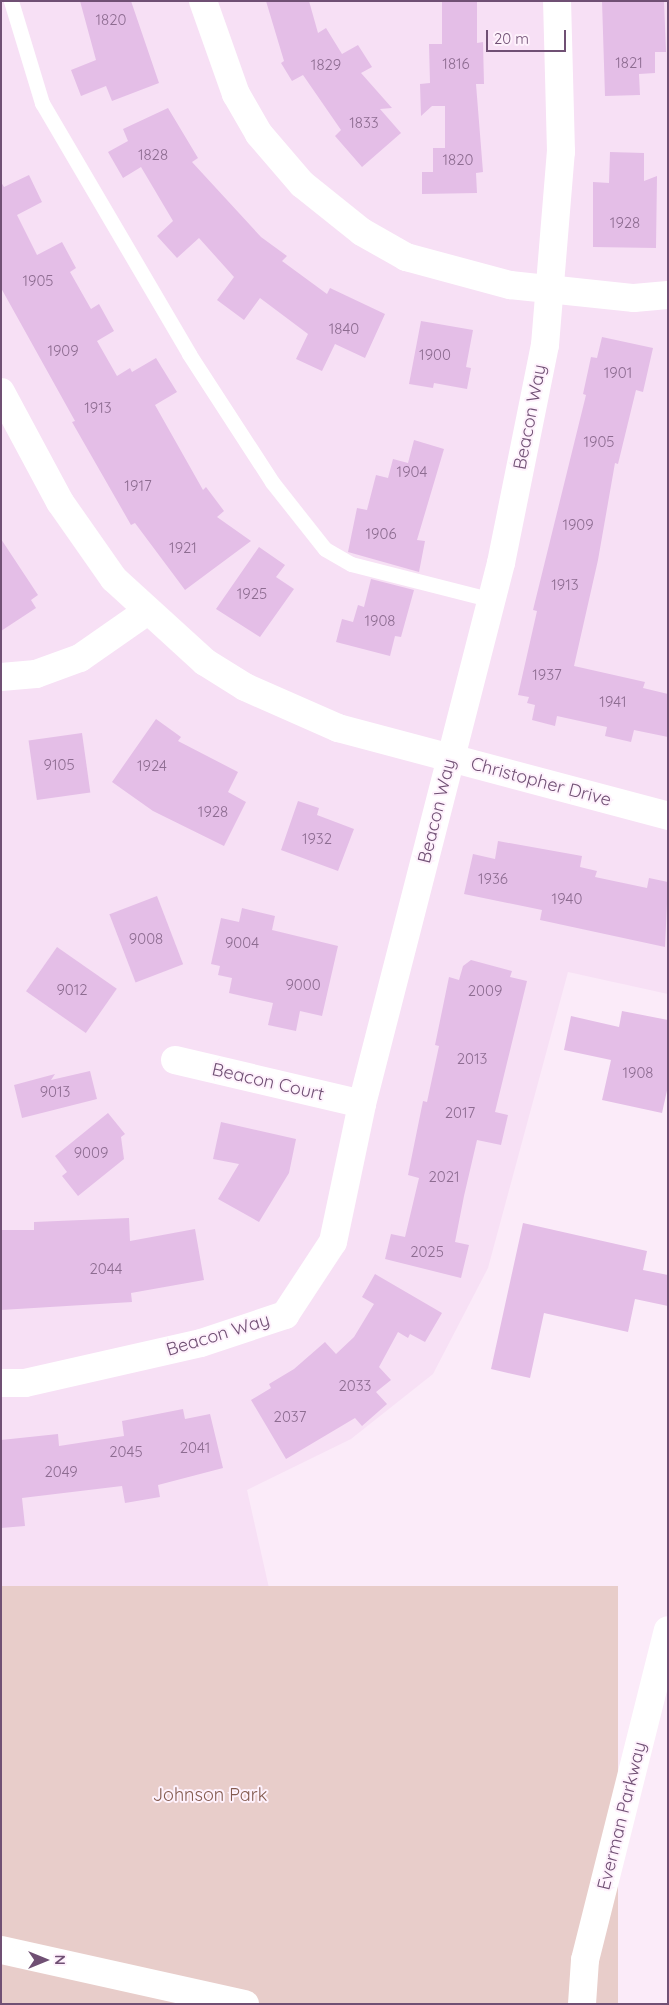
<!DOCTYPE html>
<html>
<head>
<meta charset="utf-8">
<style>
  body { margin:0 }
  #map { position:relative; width:669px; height:2005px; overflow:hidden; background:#fbebf9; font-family:Quicksand,sans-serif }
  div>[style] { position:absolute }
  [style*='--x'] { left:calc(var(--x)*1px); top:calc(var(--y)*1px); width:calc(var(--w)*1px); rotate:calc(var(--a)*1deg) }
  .residential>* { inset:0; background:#f7e0f5 }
  .green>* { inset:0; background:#e8cdca; transform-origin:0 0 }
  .building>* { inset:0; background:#e4bee7; transform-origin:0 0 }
  .lane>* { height:15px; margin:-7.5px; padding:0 7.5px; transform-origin:7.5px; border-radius:7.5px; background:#fff }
  .street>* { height:28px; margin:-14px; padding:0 14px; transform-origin:14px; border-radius:14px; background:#fff }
  .secondary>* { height:28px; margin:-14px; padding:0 14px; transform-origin:14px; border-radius:14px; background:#fff }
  span { translate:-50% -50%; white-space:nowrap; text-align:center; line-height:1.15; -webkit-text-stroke:4px #fef1fc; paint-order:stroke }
  .number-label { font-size:15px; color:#8d6c91 }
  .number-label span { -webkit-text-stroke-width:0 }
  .street-label { font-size:18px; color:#705074 }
  .park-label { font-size:18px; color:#845b4f }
  .frame { position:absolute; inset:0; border:2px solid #705074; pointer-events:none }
  .north { position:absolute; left:20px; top:1935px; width:50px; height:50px; -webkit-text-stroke:4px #fef1fc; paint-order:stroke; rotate:90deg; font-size:14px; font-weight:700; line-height:20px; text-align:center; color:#705074 }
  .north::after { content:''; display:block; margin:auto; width:18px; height:22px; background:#705074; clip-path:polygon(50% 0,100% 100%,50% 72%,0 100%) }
  .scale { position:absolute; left:486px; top:30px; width:80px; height:22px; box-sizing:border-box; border:2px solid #705074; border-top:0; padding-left:6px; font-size:15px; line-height:18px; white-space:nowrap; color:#705074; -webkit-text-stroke:4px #fef1fc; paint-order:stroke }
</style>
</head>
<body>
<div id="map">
  <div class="residential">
    <i style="clip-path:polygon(1px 1px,668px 1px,668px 994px,568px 972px,488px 1268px,433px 1374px,351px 1439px,247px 1490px,269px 1588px,1px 1586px)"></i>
  </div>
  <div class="green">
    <i style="left:1px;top:1586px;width:617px;height:418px"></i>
  </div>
  <div class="building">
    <i style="clip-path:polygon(80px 1px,131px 1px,159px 83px,112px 101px,106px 86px,81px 96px,71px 70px,96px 60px)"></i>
    <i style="clip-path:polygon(266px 1px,309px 1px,318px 33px,326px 28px,342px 54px,358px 45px,372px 67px,361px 73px,392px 108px,380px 109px,401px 133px,362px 167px,335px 136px,341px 130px,303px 75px,292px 81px,281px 63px,284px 61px)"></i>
    <i style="clip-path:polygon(442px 1px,477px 1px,477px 43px,483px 42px,484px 84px,476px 84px,483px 172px,476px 173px,477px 193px,422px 194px,422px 172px,433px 172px,433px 148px,445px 148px,445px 106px,432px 106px,421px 116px,420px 84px,430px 83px,429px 44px,442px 44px)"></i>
    <i style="clip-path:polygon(602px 1px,664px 1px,666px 52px,655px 52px,655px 73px,639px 74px,640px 95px,605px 96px)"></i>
    <i style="clip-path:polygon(168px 108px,198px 158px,192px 162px,261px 237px,287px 256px,282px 261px,327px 294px,330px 288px,385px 314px,365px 358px,335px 344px,322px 371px,296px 359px,308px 334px,260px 298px,244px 320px,217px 300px,234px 277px,199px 238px,177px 258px,157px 236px,173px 221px,141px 167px,123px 178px,108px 152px,128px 141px,123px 129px)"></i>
    <i style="clip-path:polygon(610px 152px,644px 153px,644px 181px,657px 176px,656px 248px,593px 247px,593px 182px,609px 183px)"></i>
    <i style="clip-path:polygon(29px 175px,42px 202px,17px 215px,37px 255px,62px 242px,76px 268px,70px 272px,91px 309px,99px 304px,114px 331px,97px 341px,117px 376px,130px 368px,132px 372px,156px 358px,177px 392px,155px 405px,203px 490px,206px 487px,224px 511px,217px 517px,251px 541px,185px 590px,135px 523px,131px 525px,72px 422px,75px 421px,1px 288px,1px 182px,4px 187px)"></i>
    <i style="clip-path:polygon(421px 321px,473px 330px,466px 367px,471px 368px,467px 389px,434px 383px,433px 388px,409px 384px)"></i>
    <i style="clip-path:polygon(602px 337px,653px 348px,643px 392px,636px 390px,618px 464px,615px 463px,598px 560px,574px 666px,645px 682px,643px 688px,668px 694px,668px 737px,634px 730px,631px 742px,605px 736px,607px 727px,557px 716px,555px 726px,532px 720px,535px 705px,527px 703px,529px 697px,518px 695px,537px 611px,533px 610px,586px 395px,583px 394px,591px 357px,597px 358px)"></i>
    <i style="clip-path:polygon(414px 440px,444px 449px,417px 540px,425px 541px,419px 572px,348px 552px,357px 508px,367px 510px,376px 475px,388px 478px,393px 459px,408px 463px)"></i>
    <i style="clip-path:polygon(1px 539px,38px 595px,31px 600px,36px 608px,1px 631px)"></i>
    <i style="clip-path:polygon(259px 547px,285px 565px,276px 577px,294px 589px,260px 637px,216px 609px)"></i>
    <i style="clip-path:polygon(371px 579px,414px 590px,401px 637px,395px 636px,390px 656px,336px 642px,342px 619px,353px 622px,358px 605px,364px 607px)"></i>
    <i style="clip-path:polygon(156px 719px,181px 737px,178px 741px,238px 772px,228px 792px,246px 802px,224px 846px,153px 811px,112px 782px)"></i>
    <i style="left:82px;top:733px;width:60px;height:54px;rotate:82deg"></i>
    <i style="clip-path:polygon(298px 801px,319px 808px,317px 815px,354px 829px,338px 871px,281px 850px)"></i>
    <i style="clip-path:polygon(498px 841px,582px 856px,580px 867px,597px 871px,595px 877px,647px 888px,649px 878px,668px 882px,665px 947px,540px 920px,542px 910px,464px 894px,473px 854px,495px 859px)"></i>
    <i style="left:157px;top:896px;width:73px;height:51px;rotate:69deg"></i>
    <i style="clip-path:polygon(242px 908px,275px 916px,272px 930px,338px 946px,322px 1016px,300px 1011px,296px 1031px,268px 1025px,273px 1003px,229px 993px,232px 978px,218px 975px,220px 966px,211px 964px,221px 918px,239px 922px)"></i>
    <i style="left:57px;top:947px;width:73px;height:54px;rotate:35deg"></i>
    <i style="clip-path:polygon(471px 960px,512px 971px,510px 977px,527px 981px,495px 1112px,508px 1115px,501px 1145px,477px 1140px,464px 1196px,455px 1242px,469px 1245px,461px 1278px,385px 1259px,391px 1234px,405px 1237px,419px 1178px,408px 1175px,423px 1101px,427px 1102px,439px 1046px,435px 1045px,449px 977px,459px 980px,463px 966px)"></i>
    <i style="clip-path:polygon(622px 1011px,668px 1020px,668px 1086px,662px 1113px,602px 1100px,611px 1060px,564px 1050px,571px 1016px,619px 1027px)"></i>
    <i style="clip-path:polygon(90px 1071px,97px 1099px,22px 1118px,14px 1085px,55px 1074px,51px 1080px)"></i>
    <i style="clip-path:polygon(108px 1113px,125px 1134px,121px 1137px,124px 1159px,78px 1196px,62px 1176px,67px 1172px,55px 1156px)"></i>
    <i style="clip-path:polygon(221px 1122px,296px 1139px,289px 1173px,259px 1222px,218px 1199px,239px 1164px,213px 1159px)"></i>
    <i style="clip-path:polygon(129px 1218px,130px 1241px,195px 1229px,204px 1280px,131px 1293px,132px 1302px,1px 1310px,1px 1230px,34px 1230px,34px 1222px)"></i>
    <i style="clip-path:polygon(523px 1223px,647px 1251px,643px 1270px,668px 1275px,668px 1306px,635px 1299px,628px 1332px,544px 1313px,530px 1378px,491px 1369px)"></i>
    <i style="clip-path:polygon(375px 1274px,442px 1313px,425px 1342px,410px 1334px,408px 1338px,398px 1332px,379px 1367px,391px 1380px,376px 1392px,387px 1404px,362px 1426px,355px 1418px,286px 1459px,251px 1400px,271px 1388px,269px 1384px,294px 1369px,325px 1342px,336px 1354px,354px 1337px,374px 1304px,362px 1297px)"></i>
    <i style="clip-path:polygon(183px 1409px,185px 1419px,210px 1414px,223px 1468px,158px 1485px,160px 1497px,125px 1503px,122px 1486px,22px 1498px,25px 1526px,1px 1528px,1px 1440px,58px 1434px,59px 1446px,124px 1436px,122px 1421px)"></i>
  </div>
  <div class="lane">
    <i style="--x:11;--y:1;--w:107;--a:73.1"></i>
    <i style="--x:42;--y:103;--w:291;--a:59.6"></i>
    <i style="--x:189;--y:354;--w:153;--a:57"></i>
    <i style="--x:272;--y:482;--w:85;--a:51.7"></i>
    <i style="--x:325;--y:549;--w:30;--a:30"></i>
    <i style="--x:351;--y:564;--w:146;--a:14.3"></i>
  </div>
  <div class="street">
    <i style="--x:203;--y:1;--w:99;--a:70.5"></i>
    <i style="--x:236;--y:94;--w:46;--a:60.1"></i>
    <i style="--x:259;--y:134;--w:66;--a:49.3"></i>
    <i style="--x:302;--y:184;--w:77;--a:38.7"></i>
    <i style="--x:362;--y:232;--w:51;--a:29.6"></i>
    <i style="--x:406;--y:257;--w:108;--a:15.1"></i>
    <i style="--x:510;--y:285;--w:125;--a:6"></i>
    <i style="--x:634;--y:298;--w:34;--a:-5"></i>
    <i style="--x:1;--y:392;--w:125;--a:61.8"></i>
    <i style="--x:60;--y:502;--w:94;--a:55"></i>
    <i style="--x:114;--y:579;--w:123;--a:42.4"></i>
    <i style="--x:205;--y:662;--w:47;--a:32"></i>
    <i style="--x:245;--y:687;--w:102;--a:23.8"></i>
    <i style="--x:338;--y:728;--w:342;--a:14.9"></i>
    <i style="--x:1;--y:677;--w:35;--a:-5"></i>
    <i style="--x:36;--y:674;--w:47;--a:-20"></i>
    <i style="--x:80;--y:658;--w:80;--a:-34.9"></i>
    <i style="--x:175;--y:1060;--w:192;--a:13.2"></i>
    <i style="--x:1;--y:1383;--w:24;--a:0"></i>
    <i style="--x:25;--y:1383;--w:180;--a:-12.8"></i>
    <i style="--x:201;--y:1343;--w:89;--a:-18.4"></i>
    <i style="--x:285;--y:1315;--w:87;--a:-56.7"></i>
    <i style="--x:333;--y:1242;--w:141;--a:-78.1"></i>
    <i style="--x:362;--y:1104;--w:559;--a:-75.59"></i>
    <i style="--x:501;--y:563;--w:222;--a:-78.6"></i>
    <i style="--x:545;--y:345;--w:194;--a:-85.3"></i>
    <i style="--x:561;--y:152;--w:151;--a:-91.5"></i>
    <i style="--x:1;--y:1950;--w:250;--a:12.5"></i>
  </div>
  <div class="secondary">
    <i style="--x:582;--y:2004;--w:44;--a:-86.1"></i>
    <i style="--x:585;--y:1960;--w:340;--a:-75.9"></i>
  </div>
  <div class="number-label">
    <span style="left:111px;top:20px">1820</span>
    <span style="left:629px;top:63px">1821</span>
    <span style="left:456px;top:64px">1816</span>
    <span style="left:326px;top:65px">1829</span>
    <span style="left:364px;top:123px">1833</span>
    <span style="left:153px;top:155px">1828</span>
    <span style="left:458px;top:160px">1820</span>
    <span style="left:625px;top:223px">1928</span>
    <span style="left:38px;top:281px">1905</span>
    <span style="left:344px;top:329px">1840</span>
    <span style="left:63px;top:351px">1909</span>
    <span style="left:435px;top:355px">1900</span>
    <span style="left:618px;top:373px">1901</span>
    <span style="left:98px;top:408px">1913</span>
    <span style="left:599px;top:442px">1905</span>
    <span style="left:412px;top:472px">1904</span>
    <span style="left:138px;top:486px">1917</span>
    <span style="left:578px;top:525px">1909</span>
    <span style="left:381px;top:534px">1906</span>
    <span style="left:183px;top:548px">1921</span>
    <span style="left:565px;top:585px">1913</span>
    <span style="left:252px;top:594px">1925</span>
    <span style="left:380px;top:621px">1908</span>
    <span style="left:547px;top:675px">1937</span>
    <span style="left:613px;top:702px">1941</span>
    <span style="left:59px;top:765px">9105</span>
    <span style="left:152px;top:766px">1924</span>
    <span style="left:213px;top:812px">1928</span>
    <span style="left:317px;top:839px">1932</span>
    <span style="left:493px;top:879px">1936</span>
    <span style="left:567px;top:899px">1940</span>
    <span style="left:146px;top:939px">9008</span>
    <span style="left:242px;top:943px">9004</span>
    <span style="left:303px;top:985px">9000</span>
    <span style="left:72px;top:990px">9012</span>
    <span style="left:485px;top:991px">2009</span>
    <span style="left:472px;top:1059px">2013</span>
    <span style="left:638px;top:1073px">1908</span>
    <span style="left:55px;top:1092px">9013</span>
    <span style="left:460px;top:1113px">2017</span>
    <span style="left:91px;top:1153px">9009</span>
    <span style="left:444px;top:1177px">2021</span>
    <span style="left:427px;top:1252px">2025</span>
    <span style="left:106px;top:1269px">2044</span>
    <span style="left:355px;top:1386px">2033</span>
    <span style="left:290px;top:1417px">2037</span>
    <span style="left:195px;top:1448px">2041</span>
    <span style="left:126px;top:1452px">2045</span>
    <span style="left:61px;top:1472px">2049</span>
  </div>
  <div class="street-label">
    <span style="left:530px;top:417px;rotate:-79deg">Beacon Way</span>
    <span style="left:541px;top:782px;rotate:15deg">Christopher Drive</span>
    <span style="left:437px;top:811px;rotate:-76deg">Beacon Way</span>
    <span style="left:268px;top:1082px;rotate:13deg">Beacon Court</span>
    <span style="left:218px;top:1335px;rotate:-17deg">Beacon Way</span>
    <span style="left:622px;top:1816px;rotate:-76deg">Everman Parkway</span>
  </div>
  <div class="park-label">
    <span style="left:210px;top:1795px">Johnson Park</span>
  </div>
  <div class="frame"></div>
  <div class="north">N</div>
  <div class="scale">20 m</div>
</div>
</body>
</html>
